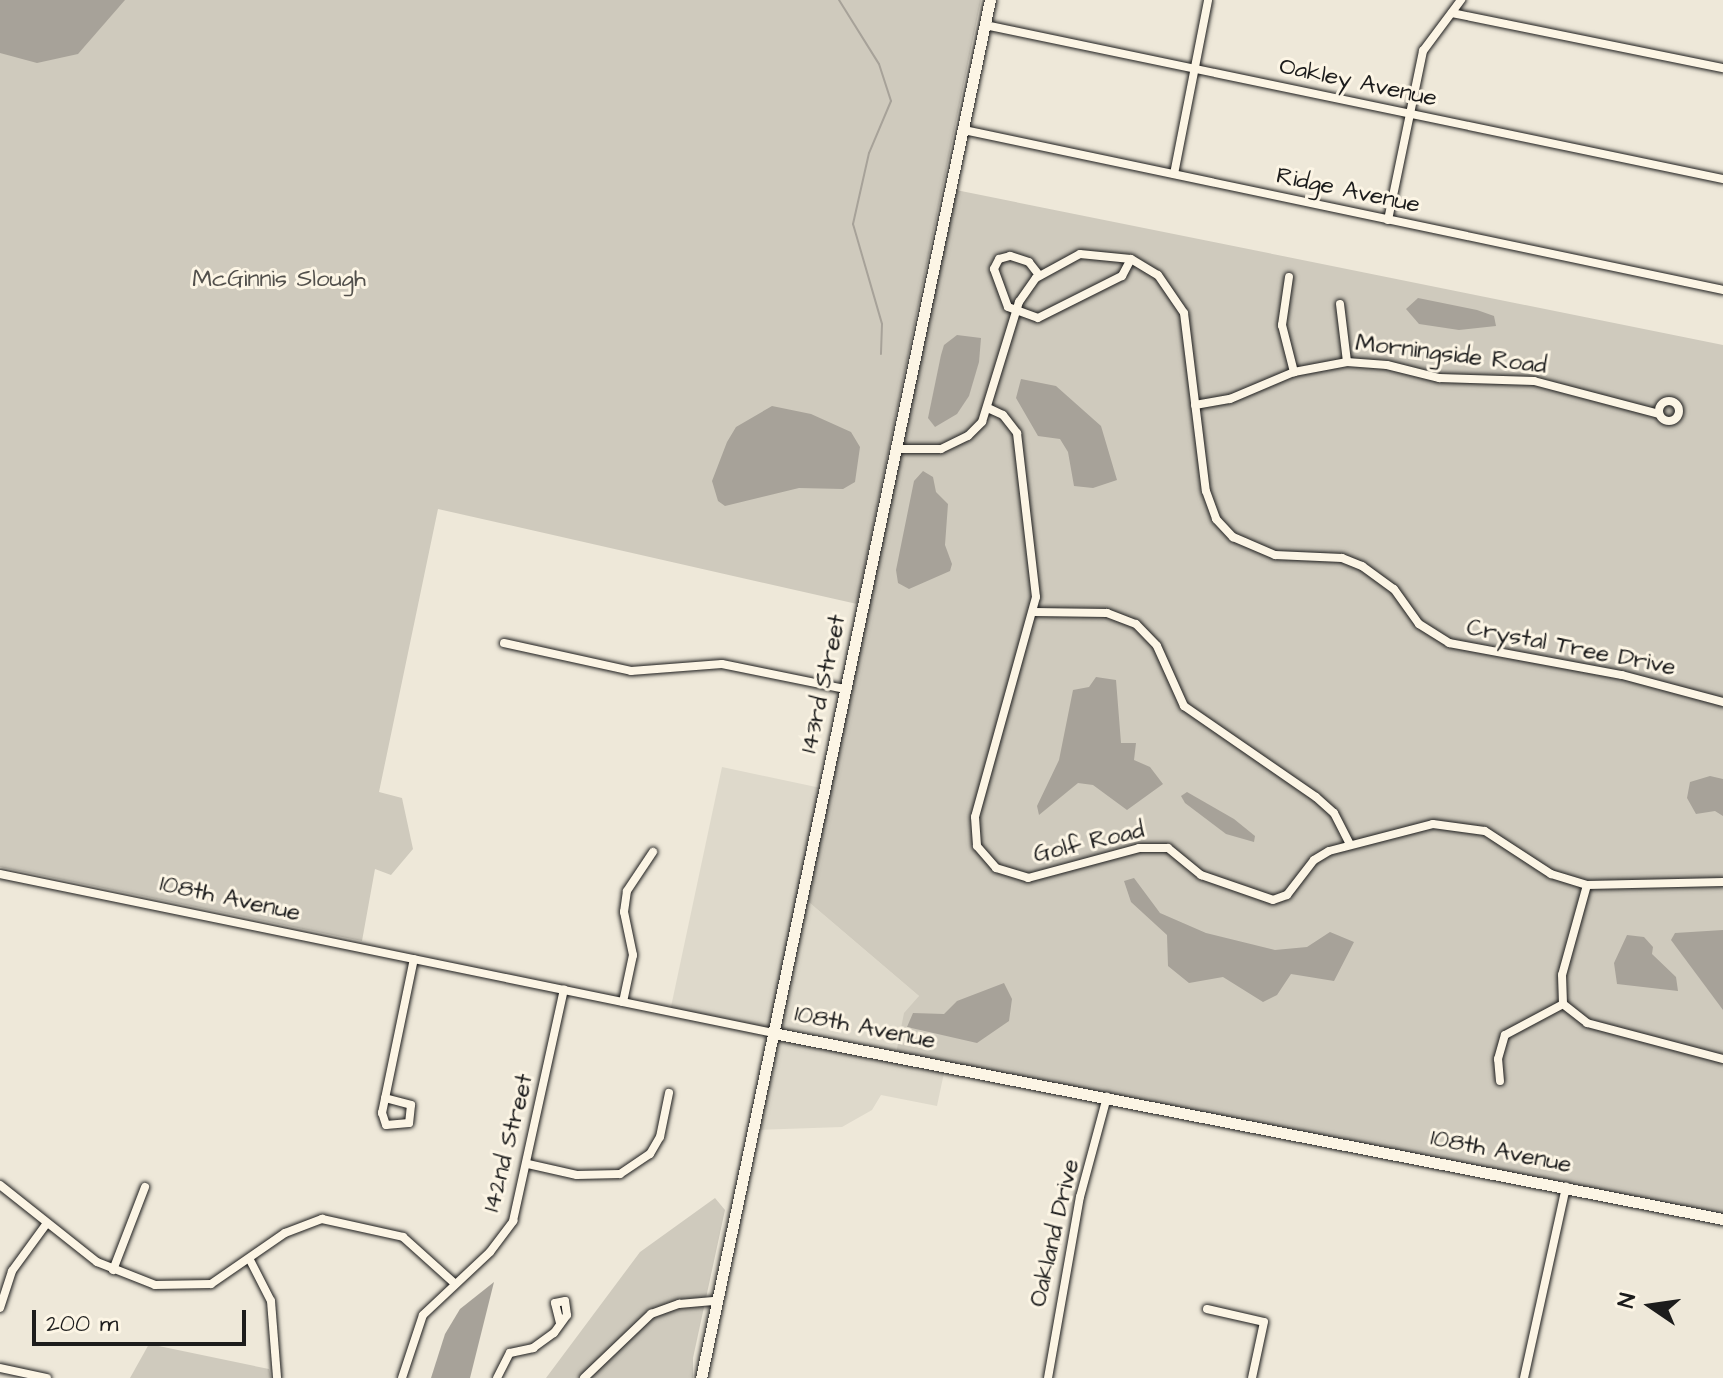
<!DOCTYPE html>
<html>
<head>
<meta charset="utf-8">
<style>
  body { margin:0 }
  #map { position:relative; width:1723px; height:1378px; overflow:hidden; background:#eee8d9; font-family:"Architects Daughter",sans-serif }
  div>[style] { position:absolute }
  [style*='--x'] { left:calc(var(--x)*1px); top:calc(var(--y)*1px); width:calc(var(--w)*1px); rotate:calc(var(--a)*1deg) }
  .built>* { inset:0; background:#ded9cb; transform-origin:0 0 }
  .green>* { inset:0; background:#cfcabd }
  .water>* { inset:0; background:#a7a299 }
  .stream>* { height:2px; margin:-1px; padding:0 1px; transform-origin:1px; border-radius:1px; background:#a7a299 }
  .roads { filter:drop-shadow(0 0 2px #1c1c1c) drop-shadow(0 0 2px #1c1c1c) }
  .street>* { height:8px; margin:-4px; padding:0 4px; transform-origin:4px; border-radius:4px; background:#fcf5e5 }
  .street>.ring { margin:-4px; padding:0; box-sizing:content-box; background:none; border:8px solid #fcf5e5; border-radius:50% }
  .secondary>* { height:11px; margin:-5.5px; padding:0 5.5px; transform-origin:5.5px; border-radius:5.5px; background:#fcf5e5 }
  span { translate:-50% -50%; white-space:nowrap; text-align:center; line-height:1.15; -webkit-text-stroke:6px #fcf5e5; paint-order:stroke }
  .street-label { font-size:24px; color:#1c1c1c }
  .park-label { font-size:24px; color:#52504c }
  .north { position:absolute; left:1611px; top:1266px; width:80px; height:80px; -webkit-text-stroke:6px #fcf5e5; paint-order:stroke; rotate:283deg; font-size:22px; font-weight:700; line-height:32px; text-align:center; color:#1c1c1c }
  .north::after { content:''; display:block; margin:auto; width:28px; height:36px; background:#1c1c1c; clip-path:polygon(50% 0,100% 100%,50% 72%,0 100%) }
  .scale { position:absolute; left:32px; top:1310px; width:214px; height:36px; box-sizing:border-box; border:4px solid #1c1c1c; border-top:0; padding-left:10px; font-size:24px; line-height:28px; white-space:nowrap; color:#1c1c1c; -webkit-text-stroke:6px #fcf5e5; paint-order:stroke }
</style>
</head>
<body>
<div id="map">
  <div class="built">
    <i style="left:722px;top:767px;width:101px;height:248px;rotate:12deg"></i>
    <i style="clip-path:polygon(804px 898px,919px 996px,896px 1054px,776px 1031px)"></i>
    <i style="clip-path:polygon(775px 1036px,945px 1068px,937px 1106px,881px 1095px,872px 1110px,842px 1127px,755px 1130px)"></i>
  </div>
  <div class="green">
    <i style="clip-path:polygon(0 0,981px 0,857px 604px,438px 509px,379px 792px,402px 798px,413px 849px,391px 875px,375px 869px,362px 941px,0 867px)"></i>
    <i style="clip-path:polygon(956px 190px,1723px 345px,1723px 1218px,896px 1054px,904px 1013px,919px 996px,804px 898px)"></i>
    <i style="clip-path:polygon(715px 1198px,725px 1210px,693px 1358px,693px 1378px,546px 1378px,640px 1252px)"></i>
    <i style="clip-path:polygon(149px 1344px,269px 1369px,271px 1378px,130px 1378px)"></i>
  </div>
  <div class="water">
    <i style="clip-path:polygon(0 0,125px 0,78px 54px,37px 63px,0 53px)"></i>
    <i style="clip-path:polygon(1418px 298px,1477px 310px,1494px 316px,1496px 326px,1459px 330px,1419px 324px,1406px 309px)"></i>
    <i style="clip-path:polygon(957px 335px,981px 338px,979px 362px,969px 396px,957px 414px,935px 427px,928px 418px,941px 355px,944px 345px)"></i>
    <i style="clip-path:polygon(1021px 379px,1056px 386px,1101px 426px,1117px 480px,1093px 488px,1074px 486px,1068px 452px,1060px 439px,1038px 436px,1016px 398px)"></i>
    <i style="clip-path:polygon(772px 406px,811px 414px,851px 432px,860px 447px,855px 482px,843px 489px,799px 488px,725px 506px,718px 501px,712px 481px,727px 442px,736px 427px)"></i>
    <i style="clip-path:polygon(923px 471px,933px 477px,936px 492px,948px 504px,945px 545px,952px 564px,950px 571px,909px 589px,898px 583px,896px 570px,914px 481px)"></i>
    <i style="clip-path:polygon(1096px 677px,1116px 680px,1121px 743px,1136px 743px,1134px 760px,1150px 767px,1163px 784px,1127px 810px,1093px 785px,1078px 783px,1039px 815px,1037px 806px,1059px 760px,1073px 690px,1089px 687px)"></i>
    <i style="clip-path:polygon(1710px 776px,1723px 779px,1723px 816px,1715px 811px,1696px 814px,1687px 798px,1690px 782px)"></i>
    <i style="clip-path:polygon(1187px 792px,1234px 819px,1255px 836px,1254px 842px,1226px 834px,1185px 803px,1181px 796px)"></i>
    <i style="clip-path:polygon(1134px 878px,1160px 913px,1206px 933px,1275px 950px,1307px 947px,1330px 932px,1354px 942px,1334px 981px,1291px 974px,1277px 995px,1263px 1002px,1223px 977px,1189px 983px,1168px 966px,1167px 935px,1131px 902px,1124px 881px)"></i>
    <i style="clip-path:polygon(1723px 930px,1723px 1010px,1671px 940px,1675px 933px)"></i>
    <i style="clip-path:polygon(1627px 935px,1644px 937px,1653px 947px,1652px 954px,1676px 977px,1678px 991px,1617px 984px,1614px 963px)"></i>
    <i style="clip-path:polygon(1004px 983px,1012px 999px,1009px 1021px,977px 1043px,907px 1027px,913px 1013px,944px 1014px,957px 1001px)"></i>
    <i style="clip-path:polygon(494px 1282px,470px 1378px,431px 1378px,445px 1334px,460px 1309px)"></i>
  </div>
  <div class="stream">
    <i style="--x:839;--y:0;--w:75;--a:58"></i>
    <i style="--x:879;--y:64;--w:39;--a:72"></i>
    <i style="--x:891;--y:101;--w:56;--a:112.9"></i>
    <i style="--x:869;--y:153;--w:73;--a:102.7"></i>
    <i style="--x:853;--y:224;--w:104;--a:73.8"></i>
    <i style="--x:882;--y:324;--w:30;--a:92"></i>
  </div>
  <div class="roads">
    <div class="street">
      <i style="--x:1452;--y:13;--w:277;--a:11.5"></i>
      <i style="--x:985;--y:25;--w:754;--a:11.79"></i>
      <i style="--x:964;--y:130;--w:776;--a:11.9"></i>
      <i style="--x:1174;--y:174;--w:177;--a:-78.9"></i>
      <i style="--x:1388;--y:220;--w:173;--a:-78.3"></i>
      <i style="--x:1423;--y:51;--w:64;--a:-53.3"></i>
      <i style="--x:1039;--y:275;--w:16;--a:-128"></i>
      <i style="--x:1029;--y:262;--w:20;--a:-162"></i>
      <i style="--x:1010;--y:256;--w:11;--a:165"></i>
      <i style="--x:999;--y:259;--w:11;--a:117"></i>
      <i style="--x:994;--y:269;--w:40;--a:69.8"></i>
      <i style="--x:1008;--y:307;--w:32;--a:20"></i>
      <i style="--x:1038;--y:318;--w:94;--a:-26.6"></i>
      <i style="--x:1122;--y:276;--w:19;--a:-62"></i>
      <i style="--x:1289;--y:277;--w:49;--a:98.3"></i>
      <i style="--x:1282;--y:325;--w:49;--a:75.7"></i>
      <i style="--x:1340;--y:304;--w:58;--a:83.1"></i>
      <i class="ring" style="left:1659px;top:401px;width:12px;height:12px"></i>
      <i style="--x:1195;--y:405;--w:36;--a:-10"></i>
      <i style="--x:1230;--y:399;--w:69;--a:-22.9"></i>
      <i style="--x:1294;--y:372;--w:54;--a:-10.7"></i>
      <i style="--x:1347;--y:362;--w:40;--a:4.3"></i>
      <i style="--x:1387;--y:365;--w:54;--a:14"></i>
      <i style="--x:1439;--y:378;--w:95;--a:1.8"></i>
      <i style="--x:1534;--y:381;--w:129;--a:14.8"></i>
      <i style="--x:990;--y:409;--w:14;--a:25"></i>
      <i style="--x:1003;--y:415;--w:23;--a:52"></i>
      <i style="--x:1017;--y:433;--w:165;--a:83.4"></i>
      <i style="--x:1036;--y:597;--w:228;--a:105.5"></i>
      <i style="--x:975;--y:817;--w:29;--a:86"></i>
      <i style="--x:977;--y:846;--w:29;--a:49"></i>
      <i style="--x:996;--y:868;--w:34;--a:17"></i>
      <i style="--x:1028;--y:878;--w:115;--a:-15.1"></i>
      <i style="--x:1139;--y:848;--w:29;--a:0"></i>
      <i style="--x:1168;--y:848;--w:43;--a:39.3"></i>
      <i style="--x:1201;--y:875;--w:76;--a:19.1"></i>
      <i style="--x:1273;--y:900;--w:15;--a:-20"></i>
      <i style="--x:1287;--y:895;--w:44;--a:-52.4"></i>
      <i style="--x:1314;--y:860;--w:17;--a:-31"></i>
      <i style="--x:1329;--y:851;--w:107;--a:-14.6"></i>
      <i style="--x:1433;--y:824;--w:52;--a:7.7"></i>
      <i style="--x:1485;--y:831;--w:79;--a:33.1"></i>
      <i style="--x:1551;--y:874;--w:38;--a:17"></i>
      <i style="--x:1587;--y:885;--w:136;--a:-1.3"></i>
      <i style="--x:897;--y:449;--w:44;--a:0"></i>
      <i style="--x:941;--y:449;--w:30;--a:-26"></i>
      <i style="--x:968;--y:436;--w:20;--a:-45"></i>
      <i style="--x:982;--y:422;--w:126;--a:-72.9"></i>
      <i style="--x:1019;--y:302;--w:29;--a:-55"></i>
      <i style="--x:1036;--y:278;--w:50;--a:-28.6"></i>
      <i style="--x:1080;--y:254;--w:51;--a:5.6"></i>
      <i style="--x:1131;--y:259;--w:31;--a:31"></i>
      <i style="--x:1158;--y:275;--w:46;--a:55.6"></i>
      <i style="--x:1184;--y:313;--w:179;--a:83"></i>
      <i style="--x:1206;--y:491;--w:30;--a:70"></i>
      <i style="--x:1216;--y:519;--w:25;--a:47"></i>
      <i style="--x:1233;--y:537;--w:46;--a:23.2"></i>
      <i style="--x:1275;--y:555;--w:67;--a:2.6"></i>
      <i style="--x:1342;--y:558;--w:22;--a:22"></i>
      <i style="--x:1362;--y:566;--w:39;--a:36"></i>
      <i style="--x:1394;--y:589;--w:43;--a:54.5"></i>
      <i style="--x:1419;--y:624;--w:36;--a:32"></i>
      <i style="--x:1449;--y:643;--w:176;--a:10.5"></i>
      <i style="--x:1622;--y:675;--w:105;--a:15"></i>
      <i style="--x:1034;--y:612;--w:73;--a:0.8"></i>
      <i style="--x:1107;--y:613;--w:31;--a:21"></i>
      <i style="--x:1136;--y:624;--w:30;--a:46"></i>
      <i style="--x:1157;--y:646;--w:66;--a:65.8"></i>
      <i style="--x:1184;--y:706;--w:160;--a:34.6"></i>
      <i style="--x:1316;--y:797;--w:24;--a:42"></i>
      <i style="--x:1334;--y:813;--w:34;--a:63"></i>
      <i style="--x:504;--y:643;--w:130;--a:12.4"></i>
      <i style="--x:631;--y:671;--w:91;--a:-4.4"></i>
      <i style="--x:722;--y:664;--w:126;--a:11.5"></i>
      <i style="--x:0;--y:874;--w:789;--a:11.62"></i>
      <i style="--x:1587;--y:885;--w:93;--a:105.5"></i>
      <i style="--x:1562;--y:975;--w:29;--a:88"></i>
      <i style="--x:1563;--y:1004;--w:31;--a:38"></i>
      <i style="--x:1587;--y:1023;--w:141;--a:14.8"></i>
      <i style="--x:623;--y:1002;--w:48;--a:-78"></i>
      <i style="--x:633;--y:955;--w:44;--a:-101.8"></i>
      <i style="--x:624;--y:912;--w:21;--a:-82"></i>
      <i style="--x:627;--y:891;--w:47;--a:-56.3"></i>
      <i style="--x:1500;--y:1081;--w:22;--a:-95"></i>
      <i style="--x:1498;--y:1059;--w:25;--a:-74"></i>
      <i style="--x:1505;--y:1035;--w:66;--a:-28.1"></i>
      <i style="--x:385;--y:1098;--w:27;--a:15"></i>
      <i style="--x:411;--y:1105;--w:18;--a:96"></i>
      <i style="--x:409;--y:1123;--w:23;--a:175"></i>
      <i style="--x:386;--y:1125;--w:13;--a:-108"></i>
      <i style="--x:382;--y:1113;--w:157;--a:-78.3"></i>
      <i style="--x:528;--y:1164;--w:50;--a:12.7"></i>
      <i style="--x:577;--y:1175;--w:43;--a:-1.3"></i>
      <i style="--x:620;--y:1174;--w:36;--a:-34"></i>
      <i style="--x:650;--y:1154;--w:20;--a:-60"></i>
      <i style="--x:660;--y:1137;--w:45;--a:-78.4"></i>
      <i style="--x:0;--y:1185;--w:124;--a:38.4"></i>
      <i style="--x:97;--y:1262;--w:62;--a:21.6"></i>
      <i style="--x:155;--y:1285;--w:56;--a:-1"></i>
      <i style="--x:211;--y:1284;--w:90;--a:-34.6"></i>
      <i style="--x:285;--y:1233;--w:40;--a:-21"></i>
      <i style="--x:322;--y:1219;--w:83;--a:12.5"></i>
      <i style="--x:403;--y:1237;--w:67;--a:42"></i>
      <i style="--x:250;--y:1260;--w:46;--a:62.9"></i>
      <i style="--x:271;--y:1301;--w:77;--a:85.5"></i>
      <i style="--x:113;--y:1270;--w:89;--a:-68.9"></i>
      <i style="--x:0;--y:1308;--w:39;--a:-72"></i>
      <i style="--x:12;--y:1271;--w:59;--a:-53.9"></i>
      <i style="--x:1207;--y:1309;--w:58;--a:12.8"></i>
      <i style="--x:1264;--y:1322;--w:57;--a:102.1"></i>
      <i style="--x:0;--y:1368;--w:48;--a:12"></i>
      <i style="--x:402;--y:1378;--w:66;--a:-71.6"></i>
      <i style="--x:423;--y:1315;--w:92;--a:-43.2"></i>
      <i style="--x:490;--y:1252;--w:39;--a:-53"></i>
      <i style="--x:513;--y:1221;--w:237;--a:-77.6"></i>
      <i style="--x:497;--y:1378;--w:28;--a:-63"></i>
      <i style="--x:510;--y:1353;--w:24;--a:-12"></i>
      <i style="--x:533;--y:1348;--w:26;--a:-36"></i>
      <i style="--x:554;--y:1333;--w:22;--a:-54"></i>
      <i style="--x:567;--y:1315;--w:14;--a:-98"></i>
      <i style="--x:565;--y:1301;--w:10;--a:169"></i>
      <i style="--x:555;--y:1303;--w:21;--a:76"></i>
      <i style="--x:584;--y:1378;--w:93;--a:-43.7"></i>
      <i style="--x:651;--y:1314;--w:30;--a:-20"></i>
      <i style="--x:679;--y:1304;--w:37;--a:-5"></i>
      <i style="--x:1048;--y:1378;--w:184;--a:-80"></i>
      <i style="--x:1080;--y:1197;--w:104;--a:-74.9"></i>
      <i style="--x:1524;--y:1378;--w:196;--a:-77.6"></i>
    </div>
    <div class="secondary">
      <i style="--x:773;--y:1033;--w:968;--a:11.08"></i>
      <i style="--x:701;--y:1378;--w:1408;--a:-78.16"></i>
    </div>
  </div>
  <div class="street-label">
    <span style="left:1358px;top:83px;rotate:12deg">Oakley Avenue</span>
    <span style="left:1348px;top:191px;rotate:12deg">Ridge Avenue</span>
    <span style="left:1451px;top:355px;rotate:7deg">Morningside Road</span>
    <span style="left:1571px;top:648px;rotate:11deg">Crystal Tree Drive</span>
    <span style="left:824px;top:684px;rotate:-78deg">143rd Street</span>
    <span style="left:1089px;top:843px;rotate:-13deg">Golf Road</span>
    <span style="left:230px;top:899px;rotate:12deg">108th Avenue</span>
    <span style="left:865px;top:1028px;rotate:11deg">108th Avenue</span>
    <span style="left:509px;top:1143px;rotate:-76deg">142nd Street</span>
    <span style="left:1501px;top:1152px;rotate:11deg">108th Avenue</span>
    <span style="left:1055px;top:1233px;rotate:-77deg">Oakland Drive</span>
  </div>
  <div class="park-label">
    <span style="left:279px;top:280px">McGinnis Slough</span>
  </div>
  <div class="north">N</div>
  <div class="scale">200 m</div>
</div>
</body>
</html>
